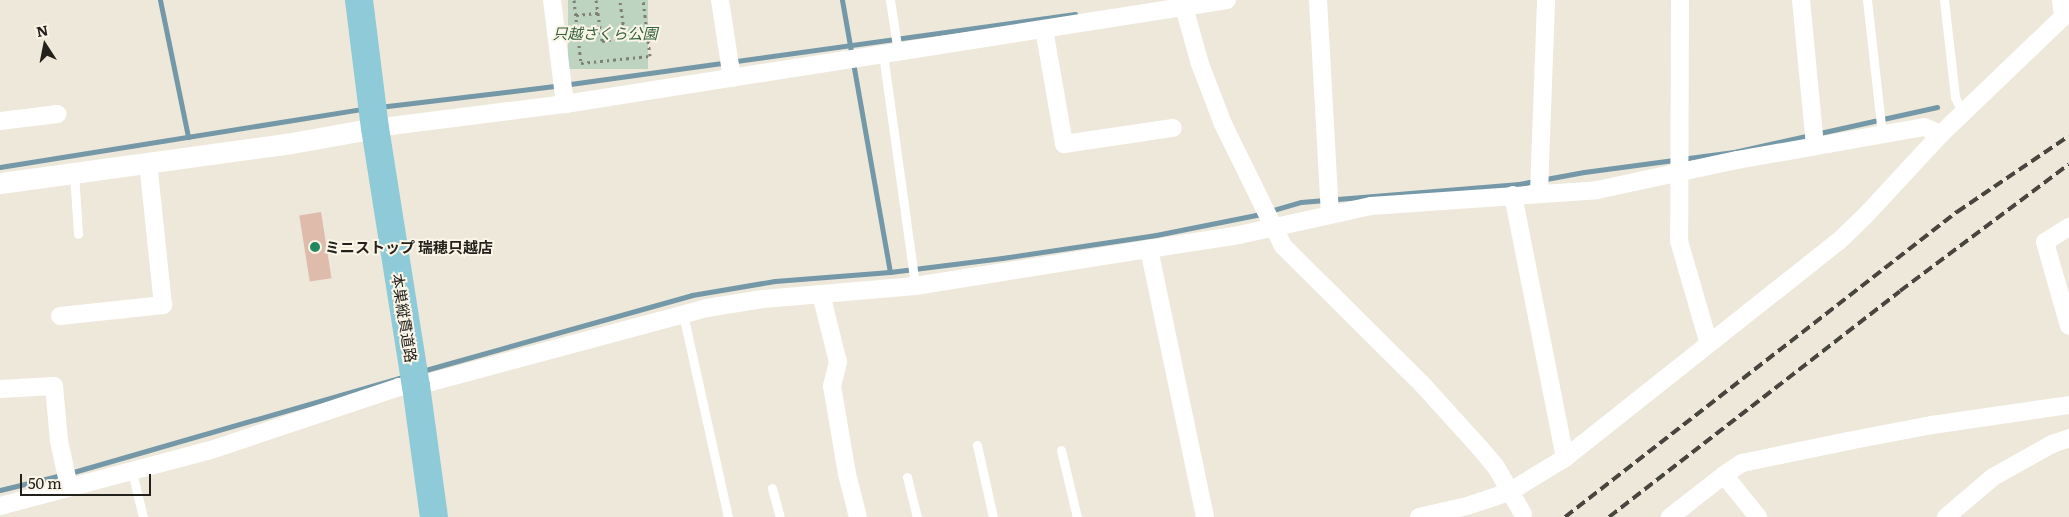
<!DOCTYPE html>
<html>
<head>
<meta charset="utf-8">
<style>
  body { margin:0 }
  #map { position:relative; width:2069px; height:517px; overflow:hidden; background:#ede8da; font-family:Literata,"Noto Sans JP",serif }
  div>[style] { position:absolute }
  [style*='--x'] { left:calc(var(--x)*1px); top:calc(var(--y)*1px); width:calc(var(--w)*1px); rotate:calc(var(--a)*1deg) }
  .green>* { inset:0; background:#bcd4c0; transform-origin:0 0 }
  .stream>* { height:5px; margin:-2.5px; padding:0 2.5px; transform-origin:2.5px; border-radius:2.5px; background:#7498a7 }
  .building>* { inset:0; background:#debbab; transform-origin:0 0 }
  .path>* { height:3px; margin-top:-1.5px; transform-origin:0; background:repeating-linear-gradient(90deg,#817e75 0 2.5px,transparent 0 6.5px) }
  .service>* { height:9px; margin:-4.5px; padding:0 4.5px; transform-origin:4.5px; border-radius:4.5px; background:#fff }
  .minor>* { height:18px; margin:-9px; padding:0 9px; transform-origin:9px; border-radius:9px; background:#fff }
  .tertiary>* { height:21px; margin:-10.5px; padding:0 10.5px; transform-origin:10.5px; border-radius:10.5px; background:#fff }
  .primary>* { height:28px; margin:-14px; padding:0 14px; transform-origin:14px; border-radius:14px; background:#8ecad7 }
  .rail>* { height:4px; margin-top:-2px; transform-origin:0; background:repeating-linear-gradient(90deg,#48453f 0 10px,transparent 0 15px) }
  .dots>* { width:14px; height:14px; translate:-50% -50%; box-sizing:border-box; border:2px solid #faf5e7; border-radius:50% }
  span { translate:-50% -50%; white-space:nowrap; text-align:center; line-height:1.15; -webkit-text-stroke:4px #faf5e7; paint-order:stroke }
  .park-label { font-size:15px; color:#33603d; font-style:italic }
  .poi-label { font-size:15px; color:#23211c; font-weight:700 }
  .left { translate:0 -50%; text-align:left }
  .street-label { font-size:15px; color:#23211c }
  .north { position:absolute; left:20px; top:20px; width:50px; height:50px; -webkit-text-stroke:4px #faf5e7; paint-order:stroke; rotate:349deg; font-size:14px; font-weight:700; line-height:20px; text-align:center; color:#23211c }
  .north::after { content:''; display:block; margin:auto; width:18px; height:22px; background:#23211c; clip-path:polygon(50% 0,100% 100%,50% 72%,0 100%) }
  .scale { position:absolute; left:20px; top:474px; width:131px; height:22px; box-sizing:border-box; border:2px solid #23211c; border-top:0; padding-left:6px; font-size:15px; line-height:18px; white-space:nowrap; color:#23211c; -webkit-text-stroke:4px #faf5e7; paint-order:stroke }
</style>
</head>
<body>
<div id="map">
  <div class="green">
    <i style="left:568px;top:0;width:80px;height:69px"></i>
  </div>
  <div class="stream">
    <i style="--x:160;--y:0;--w:140;--a:78.4"></i>
    <i style="--x:842;--y:0;--w:276;--a:80"></i>
    <i style="--x:379;--y:107;--w:185;--a:-6.8"></i>
    <i style="--x:563;--y:85;--w:517;--a:-7.89"></i>
    <i style="--x:0;--y:167;--w:369;--a:-9.1"></i>
    <i style="--x:422;--y:371;--w:280;--a:-15.7"></i>
    <i style="--x:692;--y:295;--w:84;--a:-9.6"></i>
    <i style="--x:775;--y:281;--w:115;--a:-4.5"></i>
    <i style="--x:890;--y:272;--w:113;--a:-7.1"></i>
    <i style="--x:1002;--y:258;--w:156;--a:-8.5"></i>
    <i style="--x:1156;--y:235;--w:102;--a:-11.3"></i>
    <i style="--x:1256;--y:215;--w:47;--a:-16.1"></i>
    <i style="--x:1301;--y:202;--w:219;--a:-4.7"></i>
    <i style="--x:1519;--y:184;--w:66;--a:-10.5"></i>
    <i style="--x:1584;--y:172;--w:151;--a:-7.6"></i>
    <i style="--x:1734;--y:152;--w:208;--a:-12.5"></i>
    <i style="--x:0;--y:490;--w:72;--a:-13.7"></i>
    <i style="--x:70;--y:473;--w:350;--a:-16.1"></i>
  </div>
  <div class="building">
    <i style="left:321px;top:212px;width:67px;height:22px;rotate:81deg"></i>
  </div>
  <div class="path">
    <i style="--x:574;--y:0;--w:63;--a:83.7"></i>
    <i style="--x:581;--y:63;--w:69;--a:-5.8"></i>
    <i style="--x:650;--y:56;--w:56;--a:-97.1"></i>
    <i style="--x:596;--y:0;--w:41;--a:81.7"></i>
    <i style="--x:602;--y:41;--w:23;--a:-10"></i>
    <i style="--x:625;--y:37;--w:37;--a:-98"></i>
    <i style="--x:576;--y:15;--w:22;--a:-5"></i>
  </div>
  <div class="service">
    <i style="--x:890;--y:0;--w:53;--a:81.3"></i>
    <i style="--x:1867;--y:0;--w:135;--a:83.6"></i>
    <i style="--x:1944;--y:0;--w:98;--a:83.5"></i>
    <i style="--x:1955;--y:97;--w:17;--a:66"></i>
    <i style="--x:883;--y:54;--w:234;--a:82.1"></i>
    <i style="--x:74;--y:173;--w:61;--a:86.2"></i>
    <i style="--x:683;--y:314;--w:208;--a:77.5"></i>
    <i style="--x:977;--y:445;--w:74;--a:77.5"></i>
    <i style="--x:1061;--y:450;--w:69;--a:76.6"></i>
    <i style="--x:132;--y:472;--w:46;--a:76.3"></i>
    <i style="--x:907;--y:477;--w:41;--a:76"></i>
    <i style="--x:772;--y:488;--w:30;--a:75"></i>
  </div>
  <div class="minor">
    <i style="--x:552;--y:0;--w:105;--a:82.9"></i>
    <i style="--x:720;--y:0;--w:79;--a:81.3"></i>
    <i style="--x:1182;--y:0;--w:66;--a:74.3"></i>
    <i style="--x:1200;--y:64;--w:64;--a:69"></i>
    <i style="--x:1223;--y:124;--w:136;--a:63.8"></i>
    <i style="--x:1283;--y:246;--w:196;--a:44.8"></i>
    <i style="--x:1422;--y:384;--w:86;--a:47.8"></i>
    <i style="--x:1480;--y:448;--w:25;--a:50"></i>
    <i style="--x:1496;--y:467;--w:54;--a:60.1"></i>
    <i style="--x:1318;--y:0;--w:214;--a:86.8"></i>
    <i style="--x:1680;--y:0;--w:241;--a:90.2"></i>
    <i style="--x:1679;--y:241;--w:107;--a:73.8"></i>
    <i style="--x:1801;--y:0;--w:147;--a:84.5"></i>
    <i style="--x:1044;--y:29;--w:117;--a:80.1"></i>
    <i style="--x:1064;--y:144;--w:110;--a:-8.4"></i>
    <i style="--x:0;--y:121;--w:58;--a:-6.9"></i>
    <i style="--x:375;--y:128;--w:192;--a:-7.2"></i>
    <i style="--x:565;--y:104;--w:670;--a:-8.93"></i>
    <i style="--x:1539;--y:193;--w:193;--a:-87.9"></i>
    <i style="--x:2069;--y:227;--w:28;--a:148"></i>
    <i style="--x:2045;--y:242;--w:87;--a:74.1"></i>
    <i style="--x:821;--y:294;--w:70;--a:76"></i>
    <i style="--x:838;--y:362;--w:25;--a:104"></i>
    <i style="--x:832;--y:386;--w:89;--a:80.3"></i>
    <i style="--x:847;--y:474;--w:44;--a:75.7"></i>
    <i style="--x:60;--y:316;--w:104;--a:-6.1"></i>
    <i style="--x:163;--y:305;--w:143;--a:-96"></i>
    <i style="--x:0;--y:389;--w:54;--a:-3.2"></i>
    <i style="--x:54;--y:386;--w:55;--a:84.8"></i>
    <i style="--x:59;--y:441;--w:47;--a:77.7"></i>
    <i style="--x:1565;--y:458;--w:348;--a:-38.4"></i>
    <i style="--x:1838;--y:242;--w:37;--a:-44"></i>
    <i style="--x:1865;--y:216;--w:112;--a:-47.2"></i>
    <i style="--x:1941;--y:134;--w:169;--a:-43.8"></i>
    <i style="--x:2063;--y:17;--w:17;--a:-97"></i>
    <i style="--x:1724;--y:475;--w:22;--a:-34"></i>
    <i style="--x:1742;--y:463;--w:108;--a:-11.7"></i>
    <i style="--x:1848;--y:441;--w:86;--a:-10.8"></i>
    <i style="--x:1932;--y:425;--w:138;--a:-8.3"></i>
    <i style="--x:0;--y:506;--w:218;--a:-14.9"></i>
    <i style="--x:211;--y:450;--w:198;--a:-18.5"></i>
    <i style="--x:399;--y:387;--w:17;--a:-3"></i>
    <i style="--x:416;--y:386;--w:301;--a:-15"></i>
    <i style="--x:707;--y:308;--w:57;--a:-9.1"></i>
    <i style="--x:763;--y:299;--w:153;--a:-4.9"></i>
    <i style="--x:915;--y:286;--w:237;--a:-9"></i>
    <i style="--x:1205;--y:517;--w:274;--a:-101.8"></i>
    <i style="--x:1149;--y:249;--w:91;--a:-8.8"></i>
    <i style="--x:1239;--y:235;--w:135;--a:-12.4"></i>
    <i style="--x:1371;--y:206;--w:227;--a:-4"></i>
    <i style="--x:1597;--y:190;--w:143;--a:-12.1"></i>
    <i style="--x:1737;--y:160;--w:190;--a:-10"></i>
    <i style="--x:1924;--y:127;--w:18;--a:22"></i>
    <i style="--x:1419;--y:517;--w:49;--a:-12.9"></i>
    <i style="--x:1467;--y:506;--w:44;--a:-18.4"></i>
    <i style="--x:1509;--y:492;--w:66;--a:-31.3"></i>
    <i style="--x:1565;--y:458;--w:268;--a:-101.2"></i>
    <i style="--x:1670;--y:517;--w:68;--a:-37.9"></i>
    <i style="--x:1724;--y:475;--w:54;--a:51"></i>
    <i style="--x:1946;--y:517;--w:62;--a:-40.4"></i>
    <i style="--x:1993;--y:477;--w:68;--a:-29.2"></i>
    <i style="--x:2052;--y:444;--w:18;--a:-19"></i>
  </div>
  <div class="tertiary">
    <i style="--x:0;--y:183;--w:289;--a:-7.8"></i>
    <i style="--x:286;--y:144;--w:90;--a:-10.2"></i>
  </div>
  <div class="primary">
    <i style="--x:359;--y:0;--w:129;--a:82.9"></i>
    <i style="--x:375;--y:128;--w:261;--a:81"></i>
    <i style="--x:416;--y:386;--w:132;--a:82.2"></i>
  </div>
  <div class="rail">
    <i style="--x:1565;--y:517;--w:497;--a:-37.9"></i>
    <i style="--x:1957;--y:212;--w:135;--a:-34.2"></i>
    <i style="--x:1609;--y:517;--w:368;--a:-37.8"></i>
    <i style="--x:1900;--y:291;--w:211;--a:-36.9"></i>
  </div>
  <div class="dots">
    <i style="left:315px;top:247px;background:#238762"></i>
  </div>
  <div class="park-label">
    <span style="left:605px;top:33px">只越さくら公園</span>
  </div>
  <div class="poi-label">
    <span class="left" style="left:325px;top:247px">ミニストップ 瑞穂只越店</span>
  </div>
  <div class="street-label">
    <span style="left:405px;top:318px;rotate:81deg">本巣縦貫道路</span>
  </div>
  <div class="north">N</div>
  <div class="scale">50 m</div>
</div>
</body>
</html>
